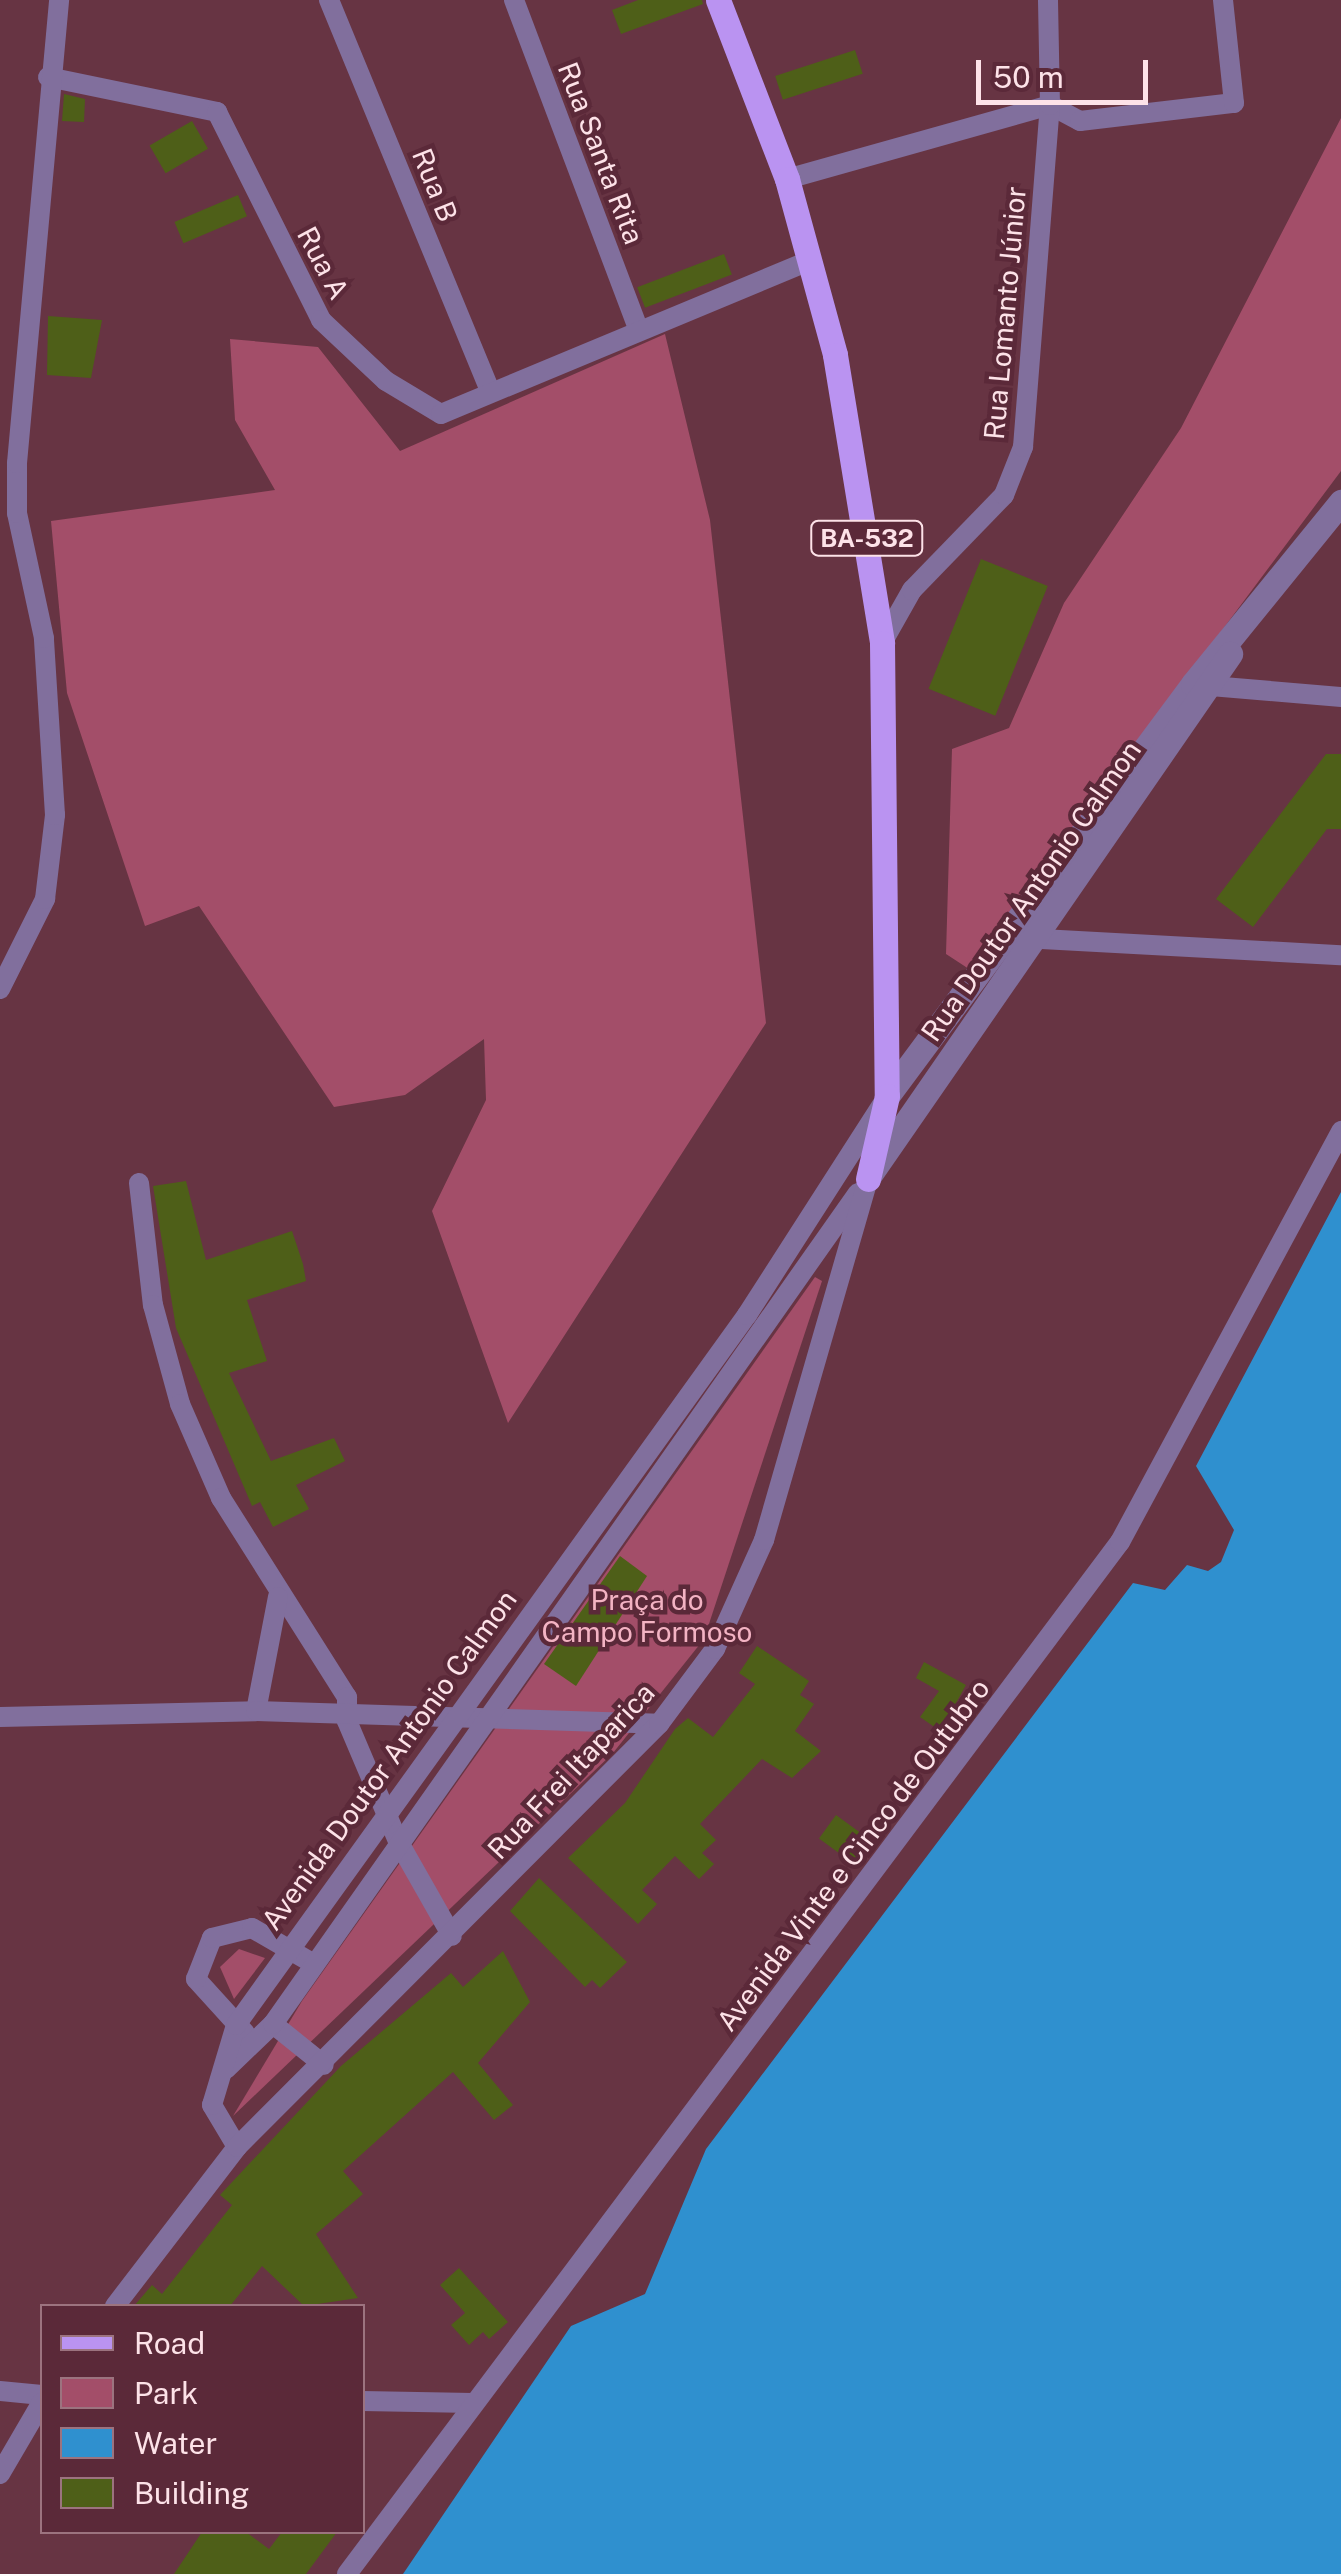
<!DOCTYPE html>
<html>
<head>
<meta charset="utf-8">
<style>
  body { margin:0 }
  #map { position:relative; width:1341px; height:2574px; overflow:hidden; background:#673443; font-family:"Public Sans",sans-serif }
  div>[style] { position:absolute }
  [style*='--x'] { left:calc(var(--x)*1px); top:calc(var(--y)*1px); width:calc(var(--w)*1px); rotate:calc(var(--a)*1deg) }
  .green>* { inset:0; background:#a34e69 }
  .water>* { inset:0; background:#2f90cf }
  .building>* { inset:0; background:#4e5f18; transform-origin:0 0 }
  .minor>* { height:20px; margin:-10px; padding:0 10px; transform-origin:10px; border-radius:10px; background:#816f9d }
  .tertiary>* { height:25px; margin:-12.5px; padding:0 12.5px; transform-origin:12.5px; border-radius:12.5px; background:#816f9d }
  .primary>* { height:25px; margin:-12.5px; padding:0 12.5px; transform-origin:12.5px; border-radius:12.5px; background:#ba93f1 }
  span { translate:-50% -50%; white-space:nowrap; text-align:center; line-height:1.15; -webkit-text-stroke:9px #5b2939; paint-order:stroke }
  .shield-label span { padding:2px 8px; background:#5b2939; border:2px solid; border-radius:8px; -webkit-text-stroke-width:0 }
  .shield-label { font-size:25px; color:#fde2e8; font-weight:700 }
  .street-label { font-size:28px; color:#fde2e8 }
  .park-label { font-size:28px; color:#f3b3c3 }
  .legend { position:absolute; left:40px; top:2304px; width:325px; height:230px; box-sizing:border-box; background:#5b2939; border:2px solid #9c737f; margin:0; padding:12px 18px; list-style:none; font-size:30px; color:#fde2e8 }
  .legend li { display:flex; align-items:center; gap:20px; height:50px }
  .legend b { width:50px; border:2px solid #9c737f }
  .scale { position:absolute; left:976px; top:60px; width:172px; height:45px; box-sizing:border-box; border:5px solid #fde2e8; border-top:0; padding-left:12px; font-size:30px; line-height:35px; white-space:nowrap; color:#fde2e8; -webkit-text-stroke:8px #5b2939; paint-order:stroke }
</style>
</head>
<body>
<div id="map">
  <div class="green">
    <i style="clip-path:polygon(1341px 118px,1341px 471px,969px 969px,946px 954px,952px 749px,1009px 728px,1064px 603px,1181px 428px)"></i>
    <i style="clip-path:polygon(665px 334px,710px 520px,766px 1023px,508px 1423px,432px 1211px,486px 1100px,484px 1039px,405px 1095px,334px 1107px,199px 906px,145px 926px,67px 693px,51px 521px,275px 490px,235px 420px,230px 339px,318px 347px,400px 451px)"></i>
    <i style="clip-path:polygon(815px 1277px,822px 1281px,704px 1639px,613px 1753px,233px 2116px,302px 2001px)"></i>
    <i style="clip-path:polygon(239px 1949px,265px 1958px,234px 1999px,220px 1967px)"></i>
  </div>
  <div class="water">
    <i style="clip-path:polygon(1341px 1192px,1341px 2574px,403px 2574px,571px 2326px,645px 2294px,706px 2149px,1133px 1583px,1165px 1590px,1187px 1565px,1208px 1571px,1221px 1562px,1234px 1530px,1196px 1466px)"></i>
  </div>
  <div class="building">
    <i style="clip-path:polygon(638px 0,702px 0,703px 4px,621px 34px,612px 10px)"></i>
    <i style="left:855px;top:50px;width:25px;height:84px;rotate:72deg"></i>
    <i style="clip-path:polygon(64px 94px,85px 99px,84px 122px,62px 121px)"></i>
    <i style="left:192px;top:121px;width:32px;height:49px;rotate:60deg"></i>
    <i style="left:238px;top:195px;width:23px;height:69px;rotate:67deg"></i>
    <i style="left:724px;top:254px;width:22px;height:93px;rotate:69deg"></i>
    <i style="clip-path:polygon(48px 316px,102px 320px,91px 378px,47px 375px)"></i>
    <i style="left:981px;top:559px;width:72px;height:140px;rotate:22deg"></i>
    <i style="clip-path:polygon(1326px 754px,1341px 754px,1341px 829px,1327px 829px,1253px 927px,1216px 899px)"></i>
    <i style="clip-path:polygon(186px 1181px,206px 1260px,292px 1231px,303px 1264px,306px 1281px,247px 1300px,267px 1361px,229px 1373px,271px 1461px,334px 1438px,345px 1461px,296px 1485px,309px 1509px,273px 1527px,260px 1502px,252px 1506px,176px 1328px,153px 1186px)"></i>
    <i style="clip-path:polygon(620px 1556px,647px 1576px,576px 1686px,544px 1664px)"></i>
    <i style="clip-path:polygon(757px 1646px,809px 1681px,800px 1695px,814px 1704px,795px 1731px,821px 1751px,792px 1778px,762px 1759px,700px 1824px,716px 1840px,702px 1853px,714px 1864px,699px 1879px,675px 1856px,642px 1890px,657px 1904px,638px 1924px,568px 1858px,625px 1803px,675px 1729px,688px 1718px,713px 1737px,755px 1684px,739px 1673px)"></i>
    <i style="clip-path:polygon(924px 1662px,966px 1685px,950px 1714px,964px 1724px,953px 1740px,920px 1717px,939px 1691px,916px 1678px)"></i>
    <i style="left:836px;top:1815px;width:42px;height:29px;rotate:36deg"></i>
    <i style="clip-path:polygon(539px 1878px,627px 1962px,600px 1988px,592px 1980px,585px 1987px,510px 1911px)"></i>
    <i style="clip-path:polygon(503px 1951px,530px 2002px,478px 2063px,513px 2105px,494px 2120px,453px 2072px,343px 2171px,363px 2194px,316px 2234px,358px 2298px,304px 2306px,262px 2266px,230px 2306px,134px 2306px,152px 2285px,162px 2294px,232px 2205px,220px 2195px,341px 2066px,451px 1973px,463px 1987px)"></i>
    <i style="clip-path:polygon(459px 2268px,508px 2322px,489px 2339px,483px 2332px,469px 2345px,451px 2325px,465px 2313px,440px 2285px)"></i>
    <i style="clip-path:polygon(202px 2532px,246px 2532px,269px 2549px,282px 2532px,337px 2532px,306px 2574px,174px 2574px)"></i>
  </div>
  <div class="minor">
    <i style="--x:329;--y:0;--w:423;--a:67.6"></i>
    <i style="--x:514;--y:0;--w:347;--a:69.3"></i>
    <i style="--x:48;--y:77;--w:173;--a:11.7"></i>
    <i style="--x:217;--y:112;--w:233;--a:63.4"></i>
    <i style="--x:321;--y:320;--w:89;--a:43.2"></i>
    <i style="--x:386;--y:381;--w:64;--a:31"></i>
    <i style="--x:441;--y:414;--w:395;--a:-22.6"></i>
    <i style="--x:787;--y:179;--w:273;--a:-15.7"></i>
    <i style="--x:1050;--y:105;--w:34;--a:28"></i>
    <i style="--x:1080;--y:121;--w:155;--a:-6.7"></i>
    <i style="--x:1234;--y:103;--w:104;--a:-96.1"></i>
    <i style="--x:882;--y:643;--w:61;--a:-60.5"></i>
    <i style="--x:912;--y:590;--w:132;--a:-45.9"></i>
    <i style="--x:1004;--y:495;--w:52;--a:-68.4"></i>
    <i style="--x:1023;--y:447;--w:343;--a:-85.5"></i>
    <i style="--x:1050;--y:105;--w:105;--a:-91.1"></i>
    <i style="--x:1199;--y:685;--w:143;--a:4.8"></i>
    <i style="--x:1023;--y:938;--w:318;--a:3.1"></i>
    <i style="--x:0;--y:989;--w:101;--a:-63.4"></i>
    <i style="--x:45;--y:899;--w:85;--a:-83.2"></i>
    <i style="--x:55;--y:815;--w:177;--a:-93.6"></i>
    <i style="--x:44;--y:638;--w:128;--a:-102.2"></i>
    <i style="--x:17;--y:513;--w:50;--a:-90"></i>
    <i style="--x:17;--y:463;--w:465;--a:-84.8"></i>
    <i style="--x:139;--y:1183;--w:123;--a:83.5"></i>
    <i style="--x:153;--y:1305;--w:103;--a:74.7"></i>
    <i style="--x:180;--y:1404;--w:103;--a:66.4"></i>
    <i style="--x:221;--y:1498;--w:236;--a:57.7"></i>
    <i style="--x:347;--y:1697;--w:24;--a:90"></i>
    <i style="--x:347;--y:1721;--w:130;--a:67"></i>
    <i style="--x:398;--y:1841;--w:109;--a:60.4"></i>
    <i style="--x:256;--y:1711;--w:116;--a:-79.1"></i>
    <i style="--x:0;--y:1717;--w:256;--a:-1.3"></i>
    <i style="--x:256;--y:1711;--w:403;--a:1.8"></i>
    <i style="--x:273;--y:2024;--w:65;--a:38.8"></i>
    <i style="--x:245;--y:2033;--w:73;--a:-132.2"></i>
    <i style="--x:196;--y:1979;--w:44;--a:-68.7"></i>
    <i style="--x:212;--y:1938;--w:41;--a:-14"></i>
    <i style="--x:252;--y:1928;--w:72;--a:30.1"></i>
    <i style="--x:226;--y:2069;--w:65;--a:-43.8"></i>
    <i style="--x:273;--y:2024;--w:1016;--a:-54.86"></i>
    <i style="--x:237;--y:2147;--w:49;--a:-120.8"></i>
    <i style="--x:212;--y:2105;--w:84;--a:-73.3"></i>
    <i style="--x:236;--y:2025;--w:875;--a:-54.26"></i>
    <i style="--x:747;--y:1315;--w:250;--a:-57.3"></i>
    <i style="--x:115;--y:2306;--w:200;--a:-52.5"></i>
    <i style="--x:237;--y:2147;--w:598;--a:-45.07"></i>
    <i style="--x:659;--y:1724;--w:94;--a:-53.3"></i>
    <i style="--x:715;--y:1649;--w:120;--a:-65.8"></i>
    <i style="--x:764;--y:1540;--w:376;--a:-73.9"></i>
    <i style="--x:0;--y:2391;--w:42;--a:5.4"></i>
    <i style="--x:362;--y:2401;--w:111;--a:1"></i>
    <i style="--x:0;--y:2474;--w:83;--a:-59.7"></i>
    <i style="--x:347;--y:2574;--w:1289;--a:-53.17"></i>
    <i style="--x:1120;--y:1542;--w:467;--a:-61.7"></i>
  </div>
  <div class="tertiary">
    <i style="--x:887;--y:1096;--w:513;--a:-53.4"></i>
    <i style="--x:1193;--y:684;--w:235;--a:-50.9"></i>
    <i style="--x:869;--y:1176;--w:635;--a:-55.33"></i>
  </div>
  <div class="primary">
    <i style="--x:718;--y:0;--w:192;--a:68.9"></i>
    <i style="--x:787;--y:179;--w:182;--a:74.7"></i>
    <i style="--x:835;--y:355;--w:292;--a:80.7"></i>
    <i style="--x:882;--y:643;--w:453;--a:89.4"></i>
    <i style="--x:887;--y:1096;--w:85;--a:102.9"></i>
  </div>
  <div class="shield-label">
    <span style="left:867px;top:538px">BA-532</span>
  </div>
  <div class="street-label">
    <span style="left:601px;top:153px;rotate:69deg">Rua Santa Rita</span>
    <span style="left:435px;top:185px;rotate:68deg">Rua B</span>
    <span style="left:323px;top:263px;rotate:62deg">Rua A</span>
    <span style="left:1005px;top:313px;rotate:-85deg">Rua Lomanto Júnior</span>
    <span style="left:1031px;top:891px;rotate:-55deg">Rua Doutor Antonio Calmon</span>
    <span style="left:389px;top:1760px;rotate:-54deg">Avenida Doutor Antonio Calmon</span>
    <span style="left:571px;top:1771px;rotate:-47deg">Rua Frei Itaparica</span>
    <span style="left:853px;top:1855px;rotate:-53deg">Avenida Vinte e Cinco de Outubro</span>
  </div>
  <div class="park-label">
    <span style="left:647px;top:1616px">Praça do<br>Campo Formoso</span>
  </div>
  <ul class="legend">
  <li><b style="height:12px;background:#ba93f1"></b>Road</li>
  <li><b style="height:28px;background:#a34e69"></b>Park</li>
  <li><b style="height:28px;background:#2f90cf"></b>Water</li>
  <li><b style="height:28px;background:#4e5f18"></b>Building</li>
  </ul>
  <div class="scale">50 m</div>
</div>
</body>
</html>
